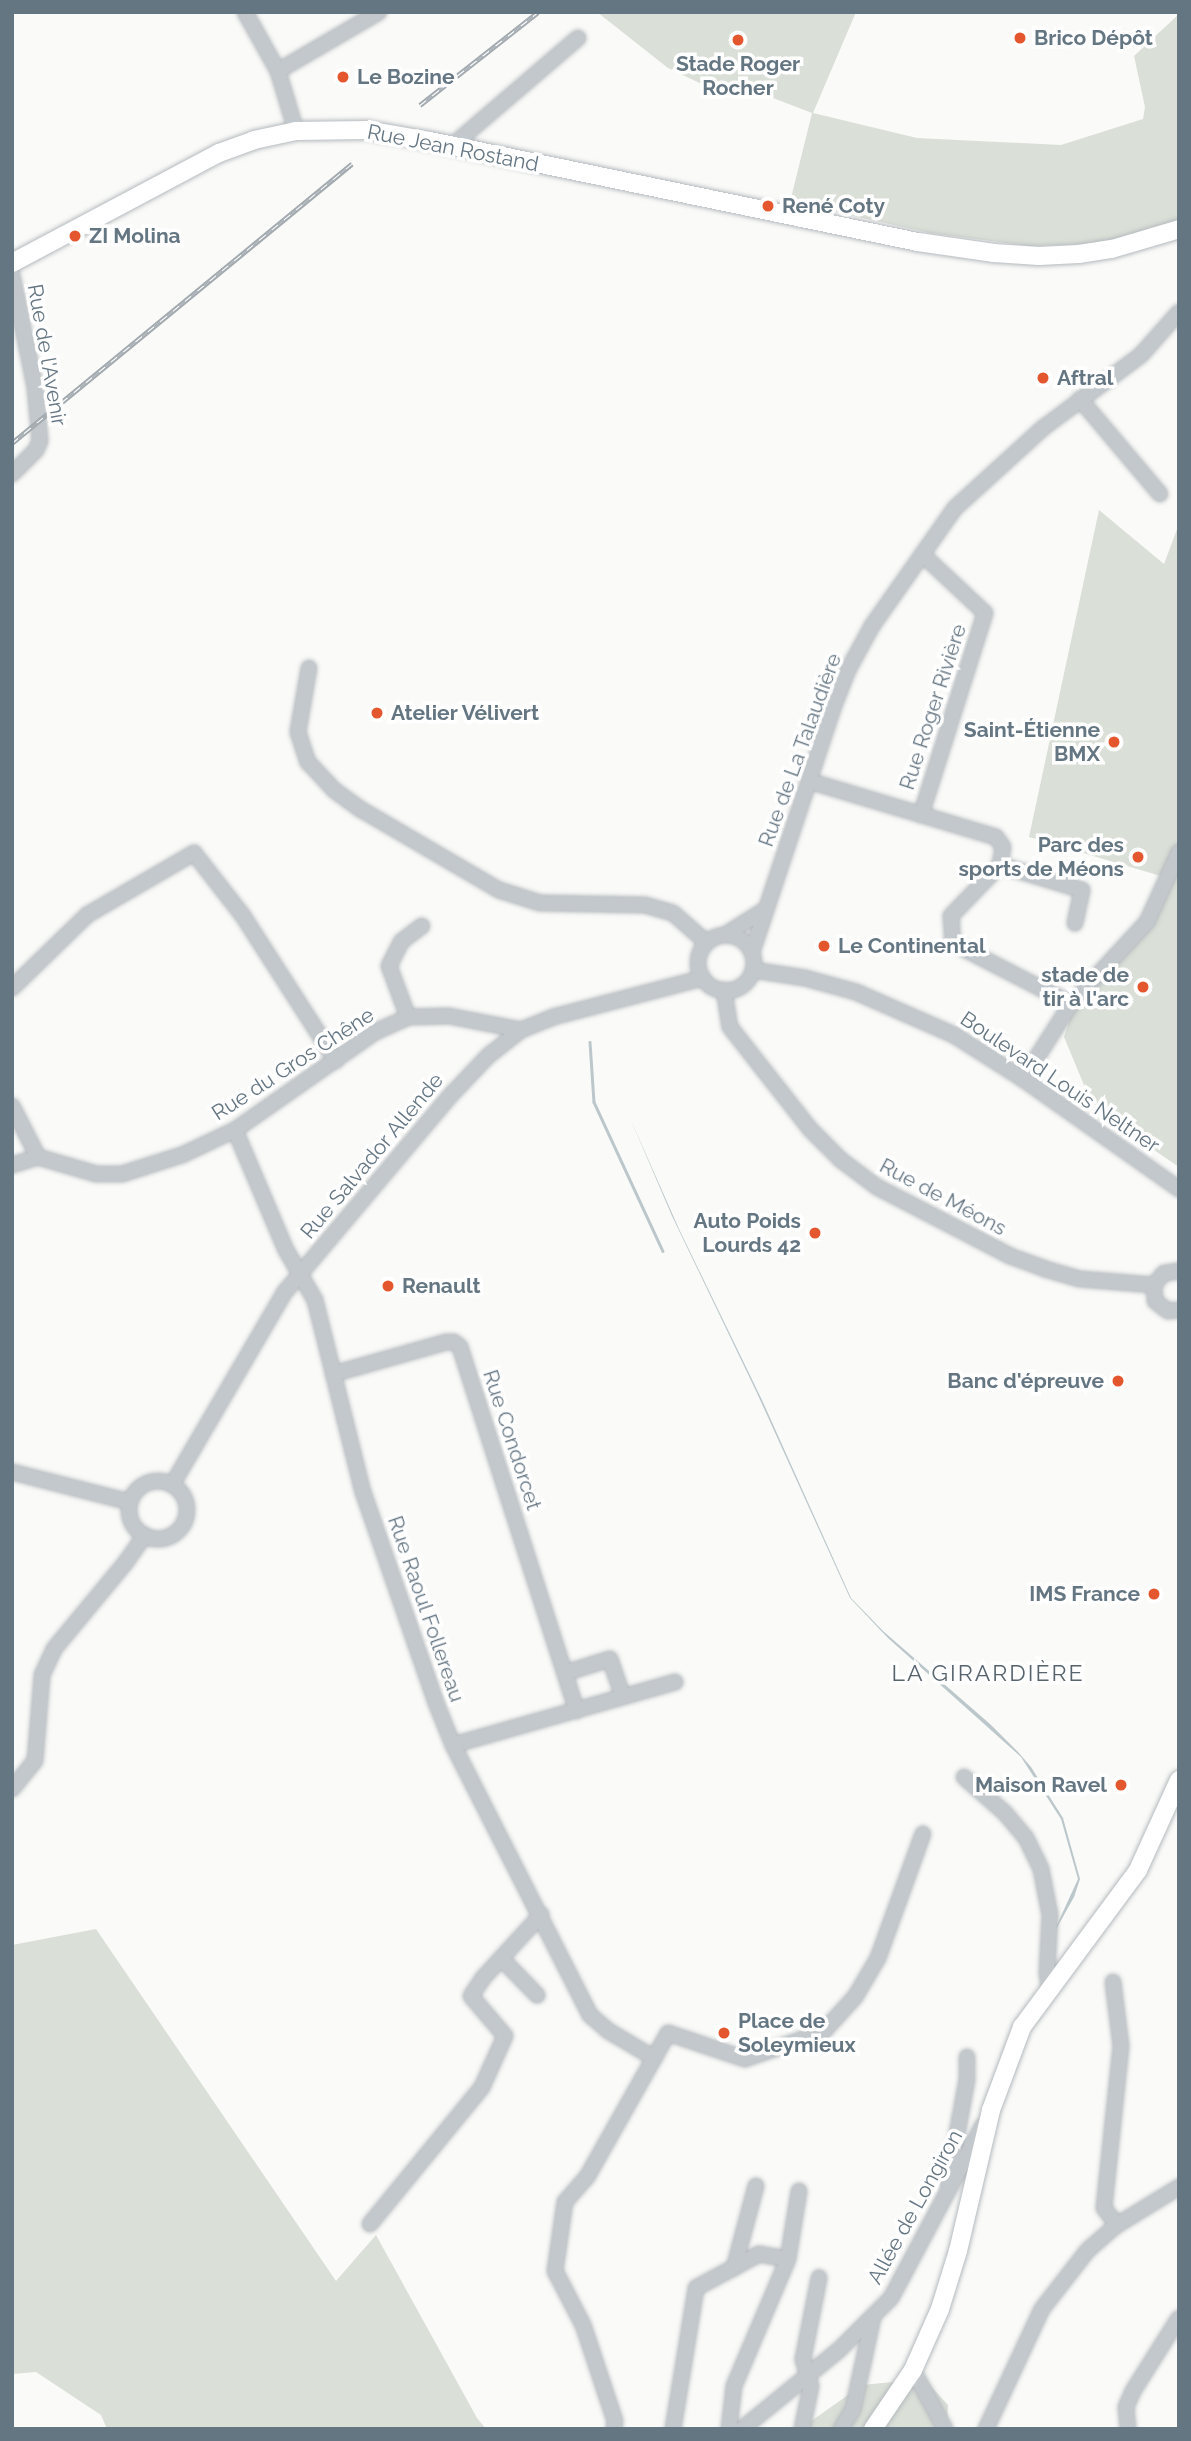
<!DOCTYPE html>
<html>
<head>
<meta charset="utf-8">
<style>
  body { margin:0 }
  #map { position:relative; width:1191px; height:2441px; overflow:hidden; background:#fafaf8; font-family:Raleway,sans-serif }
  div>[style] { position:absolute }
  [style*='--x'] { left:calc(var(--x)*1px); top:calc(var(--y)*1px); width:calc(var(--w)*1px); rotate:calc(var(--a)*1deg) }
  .green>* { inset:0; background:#dadfd7 }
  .water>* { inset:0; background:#bbc7cb }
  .stream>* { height:2.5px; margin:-1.25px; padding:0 1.25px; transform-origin:1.25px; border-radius:1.25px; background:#bbc7cb }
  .roads { filter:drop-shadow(0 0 2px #b5babe) drop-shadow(0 0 2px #b5babe) }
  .minor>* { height:14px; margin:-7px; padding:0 7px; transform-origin:7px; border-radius:7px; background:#c3c8cc }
  .minor>.ring { margin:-7px; padding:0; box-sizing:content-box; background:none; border:14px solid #c3c8cc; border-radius:50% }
  .major>* { height:18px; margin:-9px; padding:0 9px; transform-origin:9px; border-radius:9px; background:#fff }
  .rail>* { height:5px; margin-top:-2.5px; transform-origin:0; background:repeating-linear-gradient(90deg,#fff 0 8px,#a2aab0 0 16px); box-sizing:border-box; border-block:2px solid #a2aab0 }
  .dots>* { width:19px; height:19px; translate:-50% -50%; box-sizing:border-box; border:4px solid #fff; border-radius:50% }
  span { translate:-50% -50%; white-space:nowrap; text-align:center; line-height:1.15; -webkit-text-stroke:7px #fff; paint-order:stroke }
  .poi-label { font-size:21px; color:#657683; font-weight:700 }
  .left { translate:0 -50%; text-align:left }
  .right { translate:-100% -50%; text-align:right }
  .street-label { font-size:21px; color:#657683 }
  .neighbourhood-label { font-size:23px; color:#57646e; letter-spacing:2px }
  .frame { position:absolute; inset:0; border:14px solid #657683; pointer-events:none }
</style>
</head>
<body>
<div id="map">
  <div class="green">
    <i style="clip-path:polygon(597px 12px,856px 12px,813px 113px,917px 138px,1061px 145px,1143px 119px,1145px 107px,1134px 56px,1178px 15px,1179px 224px,1095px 244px,1030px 246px,930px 233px,790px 202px,812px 113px,752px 90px,708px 87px,668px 68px)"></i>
    <i style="clip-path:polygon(1099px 510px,1164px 564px,1179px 524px,1179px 1167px,1101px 1114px,1084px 1085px,1064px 1037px,1073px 1009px,1106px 976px,1171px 879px,1029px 837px)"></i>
    <i style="clip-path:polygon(96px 1929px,336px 2281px,376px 2235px,477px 2418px,486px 2429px,107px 2429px,101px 2415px,36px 2372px,12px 2374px,12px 1945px)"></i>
    <i style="clip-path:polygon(924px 2379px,948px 2405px,947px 2429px,800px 2429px,862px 2385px)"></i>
  </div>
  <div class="water">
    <i style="clip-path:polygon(630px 1118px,679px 1229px,762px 1400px,851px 1598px,883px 1631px,990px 1724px,1018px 1752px,1031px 1767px,1063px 1818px,1080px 1879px,1074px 1897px,1050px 1940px,1078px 1879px,1061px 1819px,1021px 1757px,888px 1638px,850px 1598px,757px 1393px,672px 1216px)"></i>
  </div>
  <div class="stream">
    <i style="--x:590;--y:1042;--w:60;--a:86.2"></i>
    <i style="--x:594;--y:1102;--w:164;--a:65.2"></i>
  </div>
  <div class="roads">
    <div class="minor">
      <i style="--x:245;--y:12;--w:68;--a:60.8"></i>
      <i style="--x:278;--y:71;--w:63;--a:73.3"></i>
      <i style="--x:278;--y:71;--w:117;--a:-30.3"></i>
      <i style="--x:452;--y:146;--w:166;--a:-40.6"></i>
      <i style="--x:12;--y:275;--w:114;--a:78.4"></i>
      <i style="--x:35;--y:387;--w:54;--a:84.7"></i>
      <i style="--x:40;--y:441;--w:10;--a:114"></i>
      <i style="--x:36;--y:450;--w:34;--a:135"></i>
      <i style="--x:1080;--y:399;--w:124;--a:49.9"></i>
      <i style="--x:309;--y:668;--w:65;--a:99.8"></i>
      <i style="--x:298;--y:732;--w:32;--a:72"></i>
      <i style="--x:308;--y:762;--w:38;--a:47"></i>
      <i style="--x:334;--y:790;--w:34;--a:36"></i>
      <i style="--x:362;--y:810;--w:159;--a:30.3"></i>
      <i style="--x:499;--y:890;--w:43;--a:17.6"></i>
      <i style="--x:540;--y:903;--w:105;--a:1.1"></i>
      <i style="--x:645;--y:905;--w:29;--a:16"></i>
      <i style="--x:673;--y:913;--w:45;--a:41.4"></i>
      <i style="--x:809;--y:781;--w:195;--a:16.7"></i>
      <i style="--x:996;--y:837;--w:12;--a:55"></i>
      <i style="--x:1003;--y:847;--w:18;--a:99"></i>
      <i style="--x:1000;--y:865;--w:71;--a:133.9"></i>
      <i style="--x:951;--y:916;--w:27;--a:86"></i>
      <i style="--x:953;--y:943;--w:133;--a:27.3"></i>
      <i style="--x:921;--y:815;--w:212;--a:-72.4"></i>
      <i style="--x:985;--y:613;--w:86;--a:-136.9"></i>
      <i style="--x:1000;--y:865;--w:86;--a:17"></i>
      <i style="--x:1082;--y:890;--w:34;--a:102"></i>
      <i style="--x:725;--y:935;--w:45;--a:-32.3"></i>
      <i class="ring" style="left:698px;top:935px;width:42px;height:42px"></i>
      <i style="--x:752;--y:952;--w:257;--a:-71.6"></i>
      <i style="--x:833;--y:708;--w:41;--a:-68.5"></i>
      <i style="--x:848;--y:670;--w:50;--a:-61.4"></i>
      <i style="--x:872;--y:626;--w:144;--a:-54.9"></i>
      <i style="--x:955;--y:508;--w:119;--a:-42.3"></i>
      <i style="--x:1043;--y:428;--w:122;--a:-36.7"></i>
      <i style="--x:1141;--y:355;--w:57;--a:-48.5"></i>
      <i style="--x:753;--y:970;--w:53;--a:8.7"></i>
      <i style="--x:805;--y:978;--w:53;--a:15.4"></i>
      <i style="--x:856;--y:992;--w:107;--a:23.7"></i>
      <i style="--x:954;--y:1035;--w:82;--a:32.5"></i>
      <i style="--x:1023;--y:1079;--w:191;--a:35.2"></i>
      <i style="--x:12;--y:988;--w:105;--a:-44.2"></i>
      <i style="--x:87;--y:915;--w:124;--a:-30.1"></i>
      <i style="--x:194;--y:853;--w:80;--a:52.1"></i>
      <i style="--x:243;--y:916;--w:172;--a:57.3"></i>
      <i style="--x:724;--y:990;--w:37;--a:81"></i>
      <i style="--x:730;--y:1027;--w:130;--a:51.9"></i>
      <i style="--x:810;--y:1129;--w:44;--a:45"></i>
      <i style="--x:841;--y:1160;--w:45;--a:36.9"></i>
      <i style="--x:877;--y:1187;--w:150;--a:27.4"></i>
      <i style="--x:1010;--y:1256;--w:37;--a:20"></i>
      <i style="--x:1045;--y:1269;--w:36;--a:16"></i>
      <i style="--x:1080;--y:1279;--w:74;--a:4.6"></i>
      <i style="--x:408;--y:1017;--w:54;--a:-110.4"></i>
      <i style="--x:389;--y:966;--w:28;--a:-63"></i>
      <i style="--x:402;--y:941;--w:25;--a:-37"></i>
      <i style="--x:1023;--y:1079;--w:89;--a:-57.4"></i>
      <i style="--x:1071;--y:1004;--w:112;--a:-47.2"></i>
      <i style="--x:1147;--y:922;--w:77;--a:-65.4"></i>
      <i style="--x:12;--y:1106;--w:57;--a:63"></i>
      <i style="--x:235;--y:1130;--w:130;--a:67"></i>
      <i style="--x:286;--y:1250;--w:58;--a:59.9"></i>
      <i style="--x:315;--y:1300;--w:198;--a:76"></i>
      <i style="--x:363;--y:1492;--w:223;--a:70.9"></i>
      <i style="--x:436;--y:1703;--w:45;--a:68"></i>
      <i style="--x:453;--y:1745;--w:303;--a:63.1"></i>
      <i style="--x:590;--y:2015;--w:23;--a:41"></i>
      <i style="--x:607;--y:2030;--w:55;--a:30.8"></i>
      <i style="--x:12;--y:1165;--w:27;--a:-17"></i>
      <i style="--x:38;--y:1157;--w:60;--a:16.3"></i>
      <i style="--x:96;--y:1174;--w:26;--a:0"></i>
      <i style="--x:122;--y:1174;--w:63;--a:-17.6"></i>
      <i style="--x:182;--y:1155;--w:59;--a:-25.3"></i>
      <i style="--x:235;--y:1130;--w:171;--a:-35"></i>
      <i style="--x:375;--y:1032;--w:36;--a:-24"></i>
      <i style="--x:408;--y:1017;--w:41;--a:-1.4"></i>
      <i style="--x:449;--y:1016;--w:73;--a:11"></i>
      <i style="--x:1179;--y:1271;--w:15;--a:172"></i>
      <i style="--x:1164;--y:1273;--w:16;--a:130"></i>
      <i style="--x:1154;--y:1285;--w:16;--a:86"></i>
      <i style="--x:1155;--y:1301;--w:16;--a:38"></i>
      <i style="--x:1168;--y:1311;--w:11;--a:-5"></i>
      <i style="--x:333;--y:1374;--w:117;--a:-15.8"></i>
      <i style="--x:446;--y:1342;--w:8;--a:0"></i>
      <i style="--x:454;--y:1342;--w:8;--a:40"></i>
      <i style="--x:460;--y:1347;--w:382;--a:72.2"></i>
      <i style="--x:12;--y:1472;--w:122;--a:14.3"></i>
      <i class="ring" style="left:129px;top:1481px;width:44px;height:44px"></i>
      <i style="--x:172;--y:1485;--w:224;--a:-59.7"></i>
      <i style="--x:285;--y:1292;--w:259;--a:-49.9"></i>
      <i style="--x:452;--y:1094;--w:52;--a:-46.5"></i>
      <i style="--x:488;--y:1056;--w:42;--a:-38.2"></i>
      <i style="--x:521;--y:1030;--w:35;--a:-22"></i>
      <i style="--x:553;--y:1017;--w:155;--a:-14.6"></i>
      <i style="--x:565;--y:1673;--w:47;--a:-17.3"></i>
      <i style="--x:610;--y:1659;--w:40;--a:71.1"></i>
      <i style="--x:453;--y:1745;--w:231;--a:-15.8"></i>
      <i style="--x:964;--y:1777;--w:55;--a:41.3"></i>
      <i style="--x:1005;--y:1813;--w:33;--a:50"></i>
      <i style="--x:1026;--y:1838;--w:34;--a:64"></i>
      <i style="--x:1041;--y:1869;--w:47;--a:78.9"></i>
      <i style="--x:1050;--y:1915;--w:58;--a:93"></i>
      <i style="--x:1047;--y:1973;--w:14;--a:82"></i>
      <i style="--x:12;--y:1789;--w:36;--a:-51"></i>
      <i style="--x:35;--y:1761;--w:86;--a:-85.3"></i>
      <i style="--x:42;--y:1675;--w:29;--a:-65"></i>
      <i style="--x:54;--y:1649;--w:113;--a:-50.4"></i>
      <i style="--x:126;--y:1562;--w:33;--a:-55"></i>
      <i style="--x:501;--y:1958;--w:52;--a:45.8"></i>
      <i style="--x:1113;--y:1982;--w:64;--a:82.9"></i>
      <i style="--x:1121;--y:2046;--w:163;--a:96"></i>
      <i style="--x:1104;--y:2208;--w:21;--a:53"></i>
      <i style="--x:948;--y:2183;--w:106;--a:-79.6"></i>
      <i style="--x:967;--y:2079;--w:22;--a:-90"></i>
      <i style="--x:370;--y:2224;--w:177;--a:-50.7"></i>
      <i style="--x:482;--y:2087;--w:56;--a:-65.7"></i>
      <i style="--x:505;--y:2036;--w:52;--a:-130.4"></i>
      <i style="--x:471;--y:1996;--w:22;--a:-56"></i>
      <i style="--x:483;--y:1978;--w:86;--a:-47.4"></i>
      <i style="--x:734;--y:2268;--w:85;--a:-75"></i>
      <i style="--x:913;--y:2370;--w:67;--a:61.5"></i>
      <i style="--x:614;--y:2429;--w:8;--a:-83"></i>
      <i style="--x:615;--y:2421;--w:101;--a:-108.4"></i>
      <i style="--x:583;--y:2325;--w:61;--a:-117.4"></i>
      <i style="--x:555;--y:2271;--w:70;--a:-81.8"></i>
      <i style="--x:565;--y:2202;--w:33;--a:-49"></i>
      <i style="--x:587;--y:2177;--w:165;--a:-60.6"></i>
      <i style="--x:668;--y:2033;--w:81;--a:18.7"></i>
      <i style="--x:745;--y:2059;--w:83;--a:-19.1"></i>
      <i style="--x:823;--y:2032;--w:47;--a:-47.6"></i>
      <i style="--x:855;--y:1997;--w:45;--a:-59.5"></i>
      <i style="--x:878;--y:1958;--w:132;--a:-70.1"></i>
      <i style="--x:673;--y:2429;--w:143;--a:-80.7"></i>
      <i style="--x:696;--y:2288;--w:72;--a:-28.4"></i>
      <i style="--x:759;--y:2254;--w:29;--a:10"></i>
      <i style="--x:729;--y:2429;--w:43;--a:-83.4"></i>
      <i style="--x:734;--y:2386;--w:138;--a:-67"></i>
      <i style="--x:788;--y:2259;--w:69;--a:-80.8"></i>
      <i style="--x:742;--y:2429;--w:125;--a:-39.2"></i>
      <i style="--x:839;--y:2350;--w:74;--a:-45"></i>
      <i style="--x:891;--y:2298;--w:196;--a:-62"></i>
      <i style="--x:802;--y:2429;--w:44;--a:-78.2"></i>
      <i style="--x:811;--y:2386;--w:28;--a:-107"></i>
      <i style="--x:803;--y:2359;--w:83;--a:-78.8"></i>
      <i style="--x:841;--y:2429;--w:23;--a:-59"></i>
      <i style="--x:853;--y:2409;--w:94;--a:-77.7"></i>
      <i style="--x:986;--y:2429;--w:132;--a:-65"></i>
      <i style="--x:1042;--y:2309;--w:75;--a:-52.1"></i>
      <i style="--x:1088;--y:2250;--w:38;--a:-41"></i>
      <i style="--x:1117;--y:2225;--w:73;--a:-31.5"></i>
      <i style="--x:1128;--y:2429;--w:22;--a:-95"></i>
      <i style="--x:1126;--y:2407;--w:17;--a:-66"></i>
      <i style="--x:1133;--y:2391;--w:86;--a:-57.8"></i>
    </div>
    <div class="major">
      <i style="--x:12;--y:263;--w:234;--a:-28"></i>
      <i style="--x:219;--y:153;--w:37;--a:-20"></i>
      <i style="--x:254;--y:140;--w:43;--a:-12.1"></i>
      <i style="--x:296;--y:131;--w:71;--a:-0.8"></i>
      <i style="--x:367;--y:130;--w:64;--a:9.9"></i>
      <i style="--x:430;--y:141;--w:498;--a:11.7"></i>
      <i style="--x:918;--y:242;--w:77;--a:8.2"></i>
      <i style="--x:994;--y:253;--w:45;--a:3.8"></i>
      <i style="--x:1039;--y:256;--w:40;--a:-2.9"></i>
      <i style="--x:1079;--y:254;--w:33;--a:-9"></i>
      <i style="--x:1112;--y:249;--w:70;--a:-16.6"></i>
      <i style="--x:873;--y:2429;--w:71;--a:-55.9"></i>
      <i style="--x:913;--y:2370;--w:67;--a:-66.1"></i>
      <i style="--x:940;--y:2309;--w:61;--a:-72.8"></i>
      <i style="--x:958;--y:2251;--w:145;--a:-76.8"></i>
      <i style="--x:991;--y:2110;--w:89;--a:-69.5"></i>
      <i style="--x:1022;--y:2027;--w:195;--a:-53.5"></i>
      <i style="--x:1138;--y:1870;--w:99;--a:-65.5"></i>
    </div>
  </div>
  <div class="rail">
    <i style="--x:420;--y:105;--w:150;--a:-38.2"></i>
    <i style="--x:12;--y:443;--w:440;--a:-39.4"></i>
  </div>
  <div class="dots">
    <i style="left:1020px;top:38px;background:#e4572e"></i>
    <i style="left:738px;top:40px;background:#e4572e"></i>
    <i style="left:343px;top:77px;background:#e4572e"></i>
    <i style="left:768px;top:206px;background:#e4572e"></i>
    <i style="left:75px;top:236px;background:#e4572e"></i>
    <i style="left:1043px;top:378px;background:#e4572e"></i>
    <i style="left:377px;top:713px;background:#e4572e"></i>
    <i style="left:1114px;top:742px;background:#e4572e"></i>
    <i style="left:1138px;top:857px;background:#e4572e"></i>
    <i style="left:824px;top:946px;background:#e4572e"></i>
    <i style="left:1143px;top:987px;background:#e4572e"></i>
    <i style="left:815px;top:1233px;background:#e4572e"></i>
    <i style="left:388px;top:1286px;background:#e4572e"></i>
    <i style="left:1118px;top:1381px;background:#e4572e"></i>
    <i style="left:1154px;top:1594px;background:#e4572e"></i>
    <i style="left:1121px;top:1785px;background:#e4572e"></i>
    <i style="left:724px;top:2033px;background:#e4572e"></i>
  </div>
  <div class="poi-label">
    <span class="left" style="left:1034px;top:38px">Brico Dépôt</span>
    <span style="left:738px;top:76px">Stade Roger<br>Rocher</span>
    <span class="left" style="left:357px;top:77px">Le Bozine</span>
    <span class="left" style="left:782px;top:206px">René Coty</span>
    <span class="left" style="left:89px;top:236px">ZI Molina</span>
    <span class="left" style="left:1057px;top:378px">Aftral</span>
    <span class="left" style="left:391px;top:713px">Atelier Vélivert</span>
    <span class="right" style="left:1100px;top:742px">Saint-Étienne<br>BMX</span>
    <span class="right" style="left:1124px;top:857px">Parc des<br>sports de Méons</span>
    <span class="left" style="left:838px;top:946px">Le Continental</span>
    <span class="right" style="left:1129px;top:987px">stade de<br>tir à l'arc</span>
    <span class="right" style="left:801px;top:1233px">Auto Poids<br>Lourds 42</span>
    <span class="left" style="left:402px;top:1286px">Renault</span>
    <span class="right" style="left:1104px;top:1381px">Banc d'épreuve</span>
    <span class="right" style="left:1140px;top:1594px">IMS France</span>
    <span class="right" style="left:1107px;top:1785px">Maison Ravel</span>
    <span class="left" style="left:738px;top:2033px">Place de<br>Soleymieux</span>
  </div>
  <div class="street-label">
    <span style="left:453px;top:148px;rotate:11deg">Rue Jean Rostand</span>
    <span style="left:47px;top:355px;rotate:80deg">Rue de l'Avenir</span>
    <span style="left:933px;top:707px;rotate:-72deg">Rue Roger Rivière</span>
    <span style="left:800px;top:750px;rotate:-70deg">Rue de La Talaudière</span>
    <span style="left:293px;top:1064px;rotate:-33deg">Rue du Gros Chêne</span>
    <span style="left:1060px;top:1082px;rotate:34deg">Boulevard Louis Neltner</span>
    <span style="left:372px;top:1156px;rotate:-50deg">Rue Salvador Allende</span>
    <span style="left:943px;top:1197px;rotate:28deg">Rue de Méons</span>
    <span style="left:512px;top:1440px;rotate:72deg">Rue Condorcet</span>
    <span style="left:426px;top:1609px;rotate:71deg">Rue Raoul Follereau</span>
    <span style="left:915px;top:2207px;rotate:-61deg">Allée de Longiron</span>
  </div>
  <div class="neighbourhood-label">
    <span style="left:988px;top:1673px">LA GIRARDIÈRE</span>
  </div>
  <div class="frame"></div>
</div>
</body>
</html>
